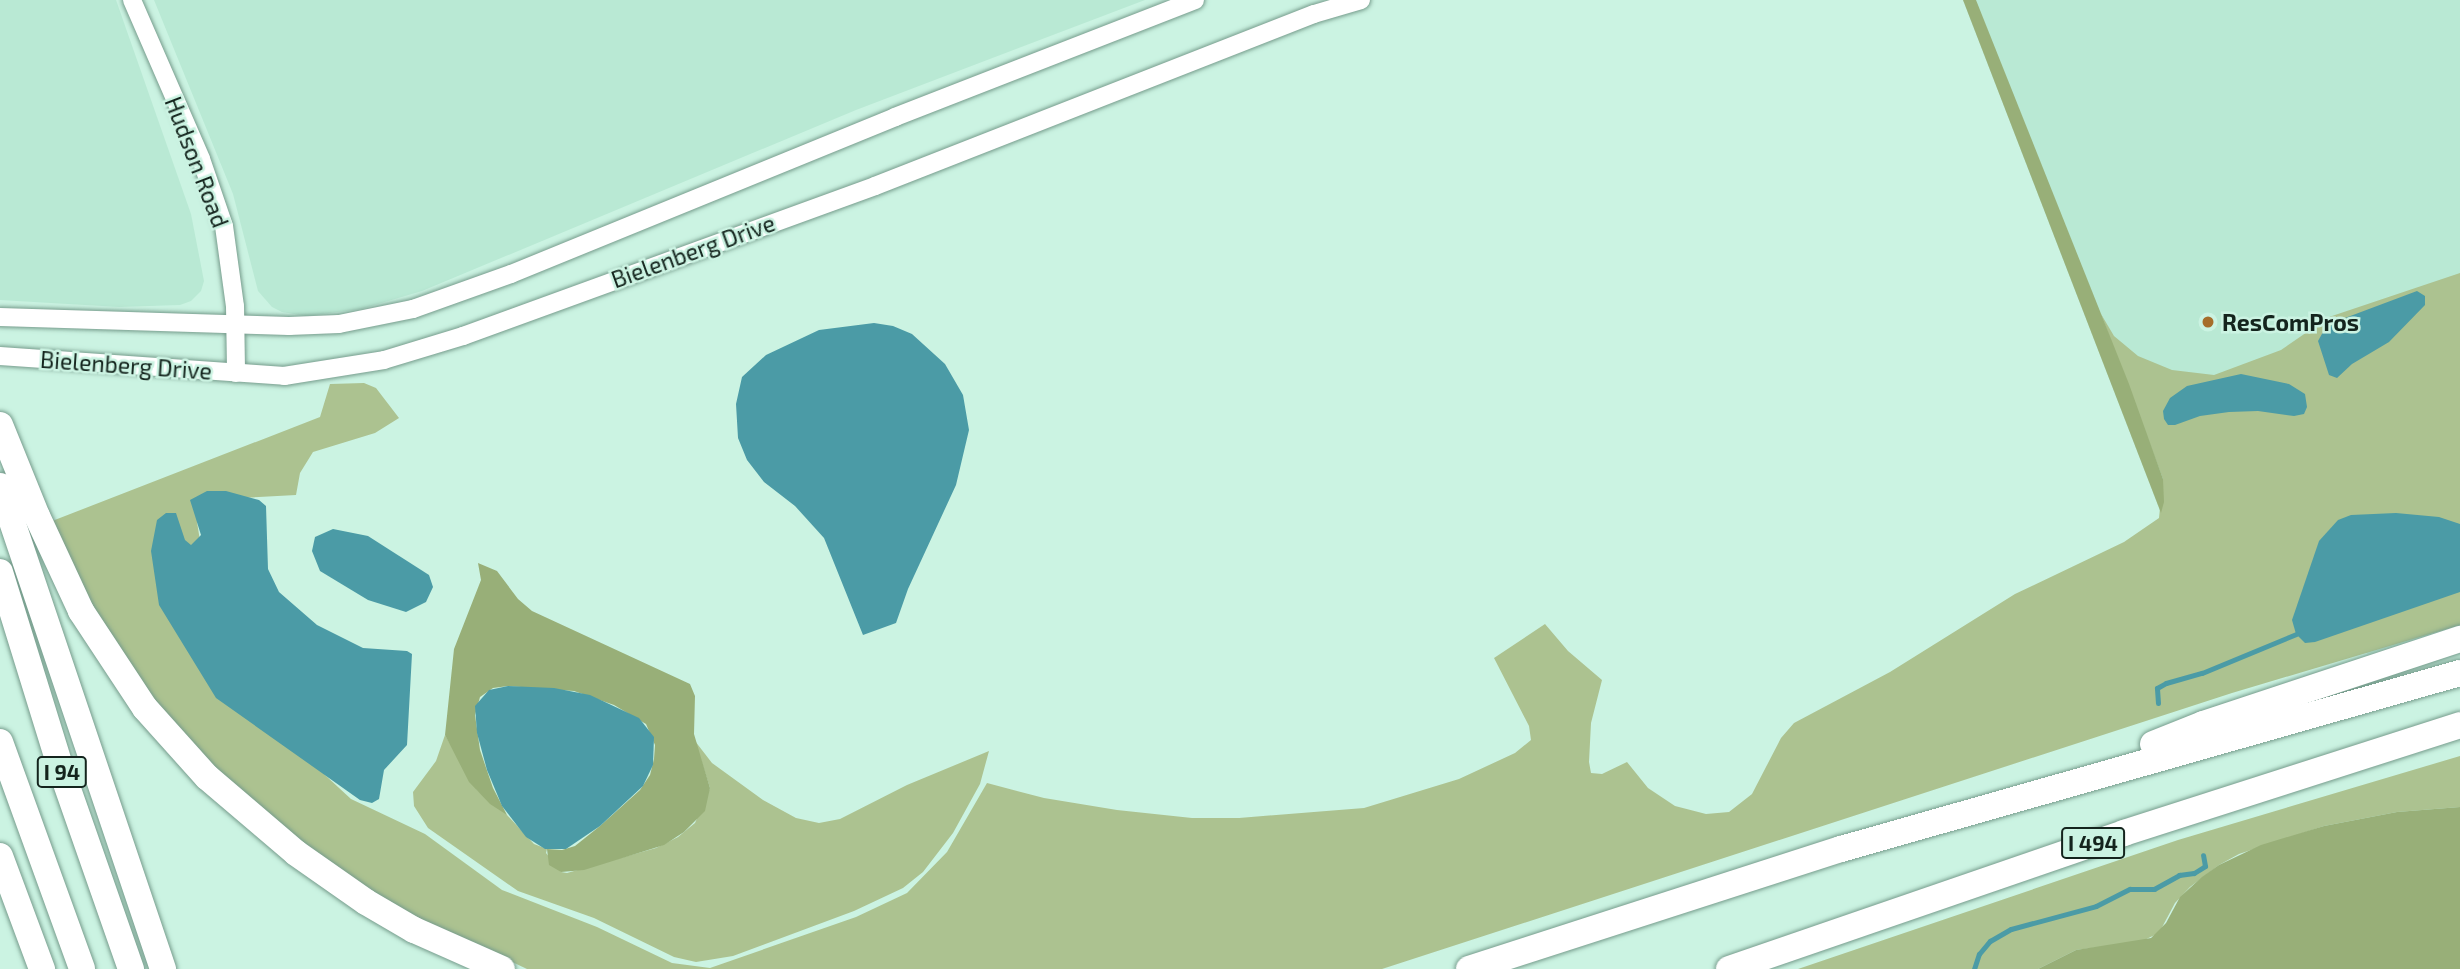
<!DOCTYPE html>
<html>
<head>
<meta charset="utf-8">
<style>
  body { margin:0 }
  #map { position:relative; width:2460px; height:969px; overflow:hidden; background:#cbf3e2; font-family:"Exo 2",sans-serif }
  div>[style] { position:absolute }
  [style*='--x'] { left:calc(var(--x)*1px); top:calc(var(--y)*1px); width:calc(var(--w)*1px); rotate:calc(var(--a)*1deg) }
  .built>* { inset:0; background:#b9e9d4 }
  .green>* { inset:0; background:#acc290 }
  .forest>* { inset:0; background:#98af78 }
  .water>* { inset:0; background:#4b9ba6 }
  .stream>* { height:5px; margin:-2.5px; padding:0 2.5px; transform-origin:2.5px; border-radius:2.5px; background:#4b9ba6 }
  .roads { filter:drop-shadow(0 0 2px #769c8c) drop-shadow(0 0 2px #769c8c) }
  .minor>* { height:18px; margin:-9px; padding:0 9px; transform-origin:9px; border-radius:9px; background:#fff }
  .highway>* { height:26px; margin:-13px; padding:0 13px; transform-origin:13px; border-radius:13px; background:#fff }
  .dots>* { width:19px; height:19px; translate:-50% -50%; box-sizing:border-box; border:4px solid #cbf3e2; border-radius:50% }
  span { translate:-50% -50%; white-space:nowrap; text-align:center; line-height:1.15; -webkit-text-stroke:5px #cbf3e2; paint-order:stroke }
  .shield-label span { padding:2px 5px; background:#cbf3e2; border:2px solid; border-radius:5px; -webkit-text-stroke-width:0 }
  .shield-label { font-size:21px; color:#14241d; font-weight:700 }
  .street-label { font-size:23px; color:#14241d }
  .poi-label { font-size:23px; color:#14241d; font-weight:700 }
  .left { translate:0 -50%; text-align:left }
</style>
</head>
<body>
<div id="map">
  <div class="built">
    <i style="clip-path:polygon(0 0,116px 0,191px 214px,204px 281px,201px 291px,191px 301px,180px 305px,119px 307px,0 300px)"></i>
    <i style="clip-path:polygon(154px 0,1145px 0,856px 110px,422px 291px,361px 309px,306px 316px,282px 312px,272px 307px,258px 291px,233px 194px)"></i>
    <i style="clip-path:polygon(1963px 0,2460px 0,2460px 625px,2368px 654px,2161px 513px)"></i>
  </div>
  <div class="green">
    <i style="clip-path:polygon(2460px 273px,2460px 625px,2232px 693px,1382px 969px,527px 969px,412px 915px,347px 879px,222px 781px,121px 661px,47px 523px,320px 417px,330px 384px,364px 383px,376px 388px,399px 418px,375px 433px,313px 452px,300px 473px,296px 495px,241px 498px,197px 522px,201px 547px,304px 746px,325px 775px,351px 799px,425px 834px,502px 890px,597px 927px,672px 963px,710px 968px,856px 917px,907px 893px,947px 852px,987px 783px,1044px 798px,1117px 810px,1192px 818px,1239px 818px,1364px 808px,1459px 779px,1515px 753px,1531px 740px,1529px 726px,1494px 658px,1545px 624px,1568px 651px,1602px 680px,1591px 723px,1589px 762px,1591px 773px,1602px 774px,1627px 762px,1648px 788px,1675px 806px,1706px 814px,1729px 812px,1752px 794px,1781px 738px,1794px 723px,1890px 672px,2015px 594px,2124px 542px,2159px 518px,2163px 479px,2101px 314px,2114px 336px,2138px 356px,2172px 370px,2214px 375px,2281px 350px,2329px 317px)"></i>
    <i style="clip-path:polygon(445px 735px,477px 790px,507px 815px,534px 844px,547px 849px,546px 853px,561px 872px,567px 873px,656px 848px,678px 837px,695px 823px,710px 788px,695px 741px,712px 763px,763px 800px,796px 818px,819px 823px,840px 819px,907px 785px,989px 751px,980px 784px,953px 833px,923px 872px,903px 888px,854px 911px,733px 956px,696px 962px,674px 957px,594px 918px,518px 891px,428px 828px,414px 806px,413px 792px,436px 761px)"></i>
    <i style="clip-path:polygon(2460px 756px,2460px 807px,2397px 812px,2324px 826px,2239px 854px,2219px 865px,2190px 887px,2175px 903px,2159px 933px,2140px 942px,2076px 950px,2038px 969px,1798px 969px,2178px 840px)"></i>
  </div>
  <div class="forest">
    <i style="clip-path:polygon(1963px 0,1976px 0,2129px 384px,2163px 479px,2164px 502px,2161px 513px)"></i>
    <i style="clip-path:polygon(478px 563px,497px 571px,518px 599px,532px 611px,690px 684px,695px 696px,694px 734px,710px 788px,705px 811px,684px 832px,664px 845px,584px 870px,561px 872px,549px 865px,547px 849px,562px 850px,575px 846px,600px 826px,640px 790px,650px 775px,654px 759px,655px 745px,646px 724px,614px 705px,574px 691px,508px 686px,493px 688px,480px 697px,475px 715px,480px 750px,493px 788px,507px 815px,490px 804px,469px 782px,445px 735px,454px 649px,481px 580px)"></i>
    <i style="clip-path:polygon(2460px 807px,2460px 969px,2038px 969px,2076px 950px,2151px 938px,2166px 923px,2180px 897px,2202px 877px,2219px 865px,2261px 845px,2324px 826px,2397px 812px)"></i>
  </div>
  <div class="water">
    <i style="clip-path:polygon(2417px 291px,2425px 296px,2425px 305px,2389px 342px,2352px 364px,2337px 378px,2329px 375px,2318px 341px,2323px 332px,2337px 321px)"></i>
    <i style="clip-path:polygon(874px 323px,893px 326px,912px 334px,945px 364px,963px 395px,969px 430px,956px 485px,908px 589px,896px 623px,863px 635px,824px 538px,795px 506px,764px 482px,747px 460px,738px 438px,736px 404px,742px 377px,766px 355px,819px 330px)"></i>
    <i style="clip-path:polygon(2241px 374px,2289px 384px,2305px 394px,2307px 407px,2304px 414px,2294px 416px,2258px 411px,2229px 412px,2200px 416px,2175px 425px,2168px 425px,2164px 419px,2163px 411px,2170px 398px,2187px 386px)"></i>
    <i style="clip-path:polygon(207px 491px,226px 491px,259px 500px,266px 506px,268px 569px,279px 592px,317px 625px,363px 648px,407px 651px,412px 654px,407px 745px,384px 770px,379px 799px,372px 803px,360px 800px,216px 698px,159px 605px,151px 551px,157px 520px,166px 513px,176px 513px,185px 540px,191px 545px,201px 535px,190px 500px)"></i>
    <i style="clip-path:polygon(2396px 513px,2439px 517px,2460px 524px,2460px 592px,2315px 642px,2305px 643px,2296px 634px,2292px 620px,2319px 541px,2338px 520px,2351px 515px)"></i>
    <i style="clip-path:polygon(333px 529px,368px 536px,429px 575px,433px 587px,426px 602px,406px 612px,368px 600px,320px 571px,312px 551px,315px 537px)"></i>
    <i style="clip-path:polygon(508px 686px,554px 688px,590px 695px,639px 718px,654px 737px,653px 765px,643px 786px,600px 826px,566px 849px,545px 849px,526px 837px,502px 806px,487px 770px,477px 733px,475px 706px,489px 690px)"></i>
  </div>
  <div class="stream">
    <i style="--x:2158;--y:703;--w:15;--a:-94"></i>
    <i style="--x:2157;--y:688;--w:10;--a:-29"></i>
    <i style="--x:2166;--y:683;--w:37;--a:-16"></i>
    <i style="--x:2202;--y:673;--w:102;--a:-22.5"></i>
    <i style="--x:1974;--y:969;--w:16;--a:-72"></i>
    <i style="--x:1979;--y:954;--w:17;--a:-50"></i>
    <i style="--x:1990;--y:941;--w:24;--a:-30"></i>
    <i style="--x:2011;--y:929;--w:88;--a:-15.1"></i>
    <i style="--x:2096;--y:906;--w:38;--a:-27"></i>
    <i style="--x:2130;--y:889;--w:24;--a:0"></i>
    <i style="--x:2154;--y:889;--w:29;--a:-29"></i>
    <i style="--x:2179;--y:875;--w:15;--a:-8"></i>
    <i style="--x:2194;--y:873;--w:13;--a:-32"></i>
    <i style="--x:2205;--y:866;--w:11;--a:-100"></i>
  </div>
  <div class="roads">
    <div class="minor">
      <i style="--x:132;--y:0;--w:173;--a:66.5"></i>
      <i style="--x:201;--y:159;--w:71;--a:71.1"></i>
      <i style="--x:224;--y:226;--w:81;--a:82.2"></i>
      <i style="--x:235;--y:306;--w:67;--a:89.1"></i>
      <i style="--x:0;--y:317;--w:289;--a:1.8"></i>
      <i style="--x:289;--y:326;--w:50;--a:-2.3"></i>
      <i style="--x:339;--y:324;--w:76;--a:-11.5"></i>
      <i style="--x:413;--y:309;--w:104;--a:-19.7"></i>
      <i style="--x:511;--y:274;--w:415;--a:-22.2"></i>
      <i style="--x:895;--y:117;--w:322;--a:-21.3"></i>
      <i style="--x:0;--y:356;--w:285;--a:4"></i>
      <i style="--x:284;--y:376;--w:101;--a:-9.1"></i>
      <i style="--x:384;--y:360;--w:83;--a:-16.9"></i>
      <i style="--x:463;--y:336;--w:438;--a:-20"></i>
      <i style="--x:875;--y:186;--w:471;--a:-21.4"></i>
      <i style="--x:1314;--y:14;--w:49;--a:-16.6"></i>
    </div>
    <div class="highway">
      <i style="--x:0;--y:425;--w:98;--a:67.9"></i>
      <i style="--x:37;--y:516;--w:105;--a:65.1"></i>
      <i style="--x:81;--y:611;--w:116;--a:56.6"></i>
      <i style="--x:145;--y:708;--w:93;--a:48.1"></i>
      <i style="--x:207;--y:777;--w:117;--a:40.5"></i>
      <i style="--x:296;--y:853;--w:85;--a:35"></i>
      <i style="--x:366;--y:902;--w:56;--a:30.3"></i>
      <i style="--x:414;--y:930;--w:96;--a:23.9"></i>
      <i style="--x:0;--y:486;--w:510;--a:71.35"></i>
      <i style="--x:0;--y:572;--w:209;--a:72.8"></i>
      <i style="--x:62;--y:772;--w:209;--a:70.7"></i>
      <i style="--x:0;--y:742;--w:241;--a:70.1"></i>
      <i style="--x:2153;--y:744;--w:54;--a:-21.8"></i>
      <i style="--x:2203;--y:724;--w:271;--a:-18.3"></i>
      <i style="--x:0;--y:856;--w:121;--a:69.6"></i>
      <i style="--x:1469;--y:969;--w:391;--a:-17.9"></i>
      <i style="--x:1841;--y:849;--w:644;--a:-15.87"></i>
      <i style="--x:1729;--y:969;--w:418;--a:-19"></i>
      <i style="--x:2124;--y:833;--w:353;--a:-17.8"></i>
    </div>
  </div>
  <div class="dots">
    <i style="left:2208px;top:322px;background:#a66e2b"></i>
  </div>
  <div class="shield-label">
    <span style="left:62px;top:772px">I 94</span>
    <span style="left:2093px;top:843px">I 494</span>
  </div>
  <div class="street-label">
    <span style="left:197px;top:162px;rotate:69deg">Hudson Road</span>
    <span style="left:693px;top:251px;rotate:-20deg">Bielenberg Drive</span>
    <span style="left:126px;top:365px;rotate:4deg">Bielenberg Drive</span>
  </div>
  <div class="poi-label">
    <span class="left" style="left:2222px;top:322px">ResComPros</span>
  </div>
</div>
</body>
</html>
